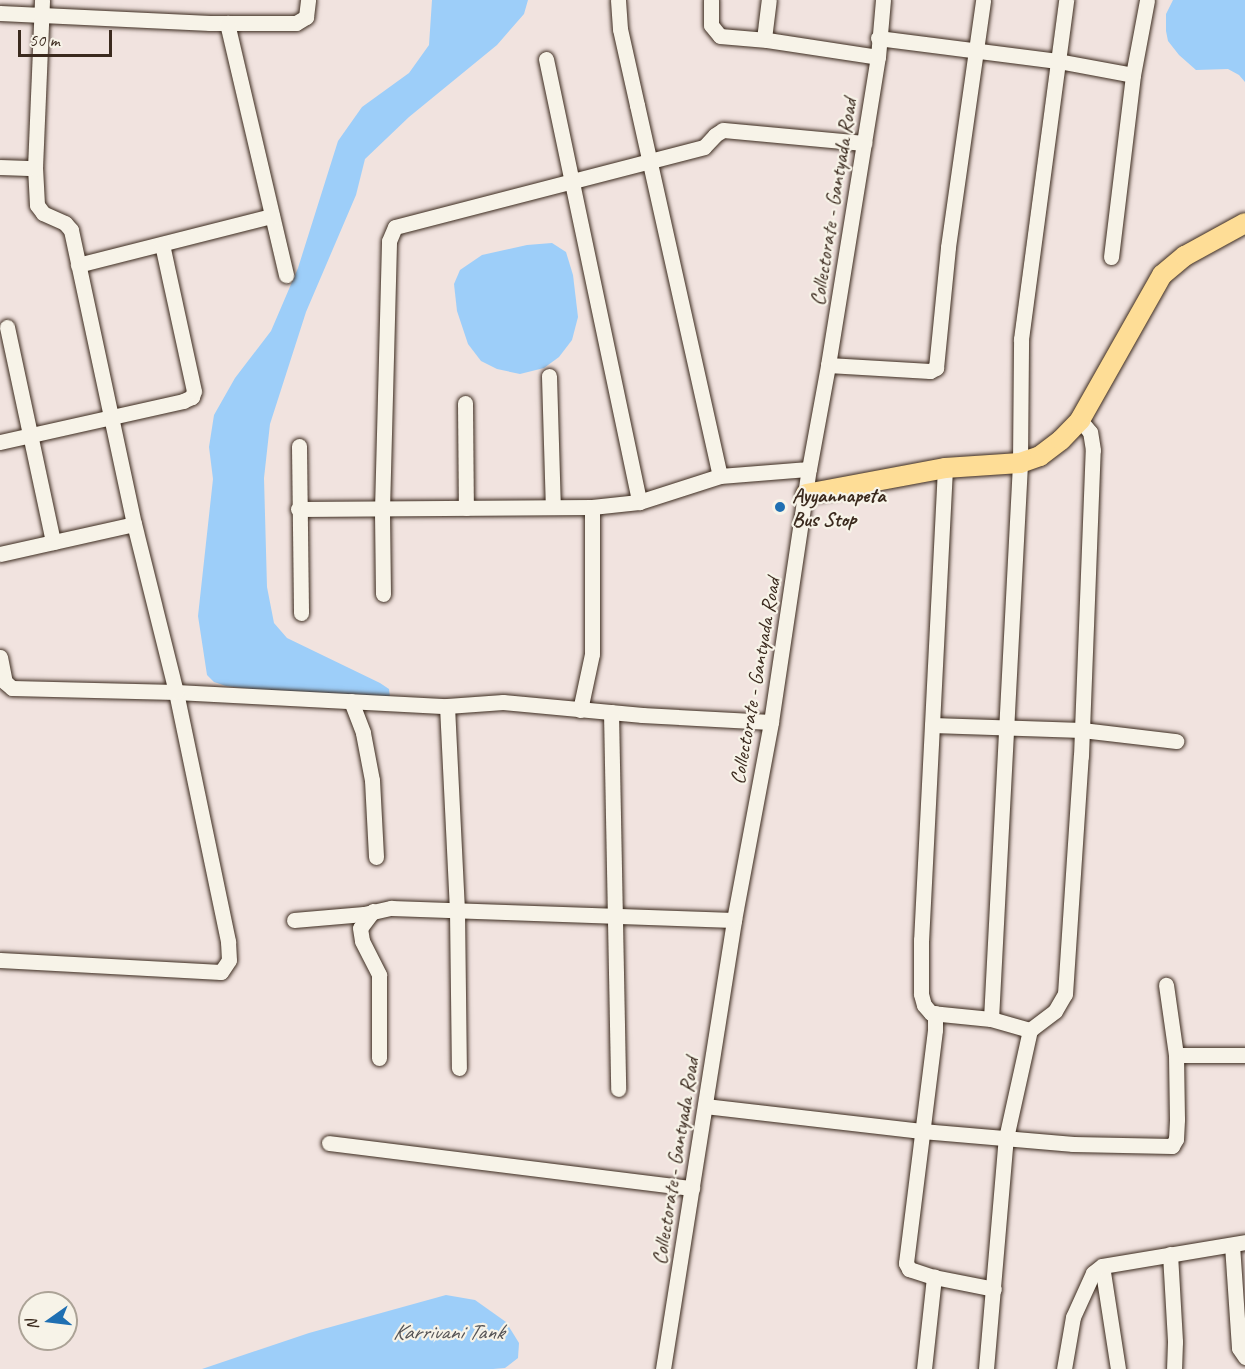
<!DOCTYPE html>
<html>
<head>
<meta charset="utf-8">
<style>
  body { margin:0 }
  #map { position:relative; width:1245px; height:1369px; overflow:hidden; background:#f1e3df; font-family:Caveat,sans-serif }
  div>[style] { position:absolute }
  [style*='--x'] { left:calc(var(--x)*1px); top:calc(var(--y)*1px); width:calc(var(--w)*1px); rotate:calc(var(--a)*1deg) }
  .water>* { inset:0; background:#9dcef9 }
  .roads { filter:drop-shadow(0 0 2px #3b2a1e) drop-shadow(0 0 2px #3b2a1e) }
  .minor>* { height:15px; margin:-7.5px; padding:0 7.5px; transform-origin:7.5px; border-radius:7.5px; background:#f7f3e8 }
  .major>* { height:20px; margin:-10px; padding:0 10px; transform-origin:10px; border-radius:10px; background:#fedd96 }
  .dots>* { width:16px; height:16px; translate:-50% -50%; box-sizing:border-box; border:3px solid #f7f3e8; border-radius:50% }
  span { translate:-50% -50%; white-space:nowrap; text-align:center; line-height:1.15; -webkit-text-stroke:4.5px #f7f3e8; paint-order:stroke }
  .street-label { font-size:21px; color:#3b2a1e }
  .poi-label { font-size:21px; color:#3b2a1e; font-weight:700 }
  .left { translate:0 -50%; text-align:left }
  .water-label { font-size:22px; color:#545355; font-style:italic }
  .north { position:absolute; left:18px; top:1291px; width:60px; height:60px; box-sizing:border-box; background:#f7f3e8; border:2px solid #aca397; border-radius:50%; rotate:256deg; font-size:16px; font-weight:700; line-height:24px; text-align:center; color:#3b2a1e }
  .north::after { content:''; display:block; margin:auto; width:21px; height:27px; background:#1f6fb2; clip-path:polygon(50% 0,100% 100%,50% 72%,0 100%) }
  .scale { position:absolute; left:18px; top:30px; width:94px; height:27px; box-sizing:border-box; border:3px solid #3b2a1e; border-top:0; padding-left:8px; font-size:18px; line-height:21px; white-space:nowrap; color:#3b2a1e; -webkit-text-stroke:4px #f7f3e8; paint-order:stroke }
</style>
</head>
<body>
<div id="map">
  <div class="water">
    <i style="clip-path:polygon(432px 0,528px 0,524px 14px,497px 45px,409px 117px,365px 159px,356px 195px,306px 312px,270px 424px,264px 478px,267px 587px,274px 623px,287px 638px,380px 683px,389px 689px,390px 697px,292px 694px,226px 686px,214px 682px,207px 675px,198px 616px,213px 479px,209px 447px,214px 415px,235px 378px,271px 331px,298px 268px,338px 141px,362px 107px,409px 73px,429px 45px)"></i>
    <i style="clip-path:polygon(1173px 0,1245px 0,1245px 82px,1239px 75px,1228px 69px,1196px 70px,1179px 55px,1168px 41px,1166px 31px,1166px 14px)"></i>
    <i style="clip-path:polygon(552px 243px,566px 252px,573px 275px,578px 317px,572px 340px,559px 357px,544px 368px,520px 374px,497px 369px,481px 361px,468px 344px,457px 311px,454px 284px,460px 270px,482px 255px,527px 245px)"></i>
    <i style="clip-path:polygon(446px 1295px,475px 1300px,506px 1322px,519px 1343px,518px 1358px,505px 1368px,493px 1369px,202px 1369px,309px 1333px)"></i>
  </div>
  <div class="roads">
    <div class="minor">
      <i style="--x:618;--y:0;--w:29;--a:86"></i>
      <i style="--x:620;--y:29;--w:78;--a:77.4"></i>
      <i style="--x:637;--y:105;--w:380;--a:77.4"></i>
      <i style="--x:711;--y:0;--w:25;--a:90"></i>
      <i style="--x:711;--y:25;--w:14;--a:51"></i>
      <i style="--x:720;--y:36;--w:47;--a:4.9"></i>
      <i style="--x:767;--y:40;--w:112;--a:8.7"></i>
      <i style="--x:0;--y:13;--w:210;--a:2.7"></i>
      <i style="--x:210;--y:23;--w:86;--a:0"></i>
      <i style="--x:296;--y:23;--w:12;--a:-31"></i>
      <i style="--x:306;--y:17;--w:17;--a:-83"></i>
      <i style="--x:227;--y:23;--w:259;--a:76.8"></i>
      <i style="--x:878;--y:38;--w:181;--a:7.3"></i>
      <i style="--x:1058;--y:61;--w:76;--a:10.6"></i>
      <i style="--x:764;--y:39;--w:39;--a:-83"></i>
      <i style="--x:546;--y:59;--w:453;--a:78.1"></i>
      <i style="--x:0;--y:167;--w:35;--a:2"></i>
      <i style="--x:1111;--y:257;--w:183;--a:-83.1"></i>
      <i style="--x:1133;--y:75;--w:76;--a:-79.4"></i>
      <i style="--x:78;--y:265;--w:200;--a:-14.2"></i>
      <i style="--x:7;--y:327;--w:220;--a:77.9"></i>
      <i style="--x:828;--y:365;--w:102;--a:3.4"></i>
      <i style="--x:930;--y:371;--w:7;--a:-27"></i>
      <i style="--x:936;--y:368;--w:122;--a:-84.3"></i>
      <i style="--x:948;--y:247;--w:249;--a:-81.9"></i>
      <i style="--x:549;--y:376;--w:131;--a:88.3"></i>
      <i style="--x:465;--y:403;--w:105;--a:89.5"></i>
      <i style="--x:0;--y:442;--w:188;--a:-12.6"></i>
      <i style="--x:183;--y:401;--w:10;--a:-24"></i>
      <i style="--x:192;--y:397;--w:6;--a:-72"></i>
      <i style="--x:194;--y:391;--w:150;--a:-102.3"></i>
      <i style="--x:299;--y:446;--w:167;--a:89.3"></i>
      <i style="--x:945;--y:468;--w:473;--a:92.9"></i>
      <i style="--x:921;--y:940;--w:54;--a:90"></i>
      <i style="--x:921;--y:994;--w:11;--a:75"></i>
      <i style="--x:924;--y:1005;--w:11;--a:49"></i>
      <i style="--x:931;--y:1013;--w:60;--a:5.7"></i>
      <i style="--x:991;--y:1019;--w:41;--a:15.8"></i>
      <i style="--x:298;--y:509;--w:294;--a:-0.4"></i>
      <i style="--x:592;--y:507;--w:47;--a:-6.1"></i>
      <i style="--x:639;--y:502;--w:85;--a:-17.8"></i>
      <i style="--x:720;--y:476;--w:89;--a:-4.5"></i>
      <i style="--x:0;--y:554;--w:137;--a:-12.6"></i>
      <i style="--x:383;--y:594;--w:84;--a:-90.7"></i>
      <i style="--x:382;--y:510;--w:269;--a:-88.5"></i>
      <i style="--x:389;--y:241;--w:15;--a:-67"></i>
      <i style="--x:395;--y:227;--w:319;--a:-14.5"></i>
      <i style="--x:704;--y:147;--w:16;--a:-47"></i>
      <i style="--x:715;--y:135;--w:9;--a:-32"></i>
      <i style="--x:723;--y:130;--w:142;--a:5.3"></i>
      <i style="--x:0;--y:657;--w:25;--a:79"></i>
      <i style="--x:5;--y:682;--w:9;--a:41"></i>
      <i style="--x:12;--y:688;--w:164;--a:1.4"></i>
      <i style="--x:176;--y:692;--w:271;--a:3"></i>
      <i style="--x:447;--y:706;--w:56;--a:-4.1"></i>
      <i style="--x:503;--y:702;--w:140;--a:5.3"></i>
      <i style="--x:642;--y:715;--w:129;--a:3.1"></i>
      <i style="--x:351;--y:701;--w:34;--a:69"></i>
      <i style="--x:363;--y:733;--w:48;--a:79.2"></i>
      <i style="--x:372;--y:780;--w:77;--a:87"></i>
      <i style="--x:447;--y:706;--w:205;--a:87.2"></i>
      <i style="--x:457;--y:911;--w:157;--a:89.3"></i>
      <i style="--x:580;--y:710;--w:57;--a:-77.9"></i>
      <i style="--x:592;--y:654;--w:147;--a:-90"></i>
      <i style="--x:611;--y:712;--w:377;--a:88.9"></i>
      <i style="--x:932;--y:725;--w:150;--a:1.9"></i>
      <i style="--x:1082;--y:730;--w:95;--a:6.7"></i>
      <i style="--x:373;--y:911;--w:21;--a:127"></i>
      <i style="--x:360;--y:928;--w:13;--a:81"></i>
      <i style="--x:362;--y:941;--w:38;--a:63"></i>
      <i style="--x:379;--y:975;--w:83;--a:90"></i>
      <i style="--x:294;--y:920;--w:70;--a:-4.9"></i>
      <i style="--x:364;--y:914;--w:28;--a:-13"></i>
      <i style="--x:391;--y:908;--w:343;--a:2"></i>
      <i style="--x:0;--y:960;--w:221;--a:3.1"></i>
      <i style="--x:221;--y:972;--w:14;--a:-56"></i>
      <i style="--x:229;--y:960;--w:19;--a:-93"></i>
      <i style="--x:228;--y:941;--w:254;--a:-101.8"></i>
      <i style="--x:176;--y:692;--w:173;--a:-104"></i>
      <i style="--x:134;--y:524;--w:301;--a:-102.1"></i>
      <i style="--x:71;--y:230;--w:9;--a:-131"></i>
      <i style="--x:65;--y:223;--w:24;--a:-156"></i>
      <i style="--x:43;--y:213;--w:10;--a:-127"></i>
      <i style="--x:37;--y:205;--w:37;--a:-93"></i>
      <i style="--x:35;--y:168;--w:168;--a:-87.6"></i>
      <i style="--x:935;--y:1013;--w:17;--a:90"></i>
      <i style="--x:935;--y:1030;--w:235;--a:97.1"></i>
      <i style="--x:906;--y:1263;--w:7;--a:63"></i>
      <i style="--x:909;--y:1269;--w:26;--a:18"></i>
      <i style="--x:934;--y:1277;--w:61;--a:11.3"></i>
      <i style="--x:991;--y:1019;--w:557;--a:-87.01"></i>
      <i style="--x:1020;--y:463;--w:124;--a:-89.5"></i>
      <i style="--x:1021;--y:339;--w:342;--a:-82.4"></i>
      <i style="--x:1176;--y:1055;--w:69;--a:0"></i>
      <i style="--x:705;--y:1106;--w:218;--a:6.6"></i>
      <i style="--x:922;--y:1131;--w:152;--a:4.9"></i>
      <i style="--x:1073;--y:1144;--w:99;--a:1.2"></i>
      <i style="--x:1172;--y:1146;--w:8;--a:-60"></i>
      <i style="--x:1176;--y:1139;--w:20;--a:-87"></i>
      <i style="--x:1177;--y:1119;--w:64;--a:-90.9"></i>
      <i style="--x:1176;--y:1055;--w:71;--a:-98.1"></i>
      <i style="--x:329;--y:1143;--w:366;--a:7.1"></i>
      <i style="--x:1232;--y:1245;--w:103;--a:86.1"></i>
      <i style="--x:1239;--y:1348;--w:11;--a:56"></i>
      <i style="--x:1170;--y:1254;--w:88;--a:86.7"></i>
      <i style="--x:1175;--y:1342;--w:27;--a:92"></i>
      <i style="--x:663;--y:1369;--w:455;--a:-81"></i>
      <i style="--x:734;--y:920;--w:201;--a:-79.4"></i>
      <i style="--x:771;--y:722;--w:256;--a:-81.5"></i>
      <i style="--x:809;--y:469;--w:106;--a:-79.6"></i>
      <i style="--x:828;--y:365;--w:312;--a:-80.8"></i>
      <i style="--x:878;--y:57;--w:57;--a:-85"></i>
      <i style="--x:924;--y:1369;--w:93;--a:-83.8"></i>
      <i style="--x:986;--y:1369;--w:232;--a:-85.1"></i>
      <i style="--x:1006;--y:1138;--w:111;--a:-77.5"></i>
      <i style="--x:1030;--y:1030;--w:31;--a:-37"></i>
      <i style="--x:1055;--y:1011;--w:20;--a:-60"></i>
      <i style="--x:1065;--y:994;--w:239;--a:-86.2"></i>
      <i style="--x:1081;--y:756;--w:306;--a:-87.8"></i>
      <i style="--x:1093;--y:450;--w:18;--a:-99"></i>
      <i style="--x:1090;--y:432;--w:16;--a:-130"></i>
      <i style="--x:1064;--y:1369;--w:53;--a:-80.2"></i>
      <i style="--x:1073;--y:1317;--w:48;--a:-65.6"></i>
      <i style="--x:1093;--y:1273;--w:11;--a:-38"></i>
      <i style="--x:1118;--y:1369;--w:104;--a:-98.8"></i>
      <i style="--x:1102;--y:1266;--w:145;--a:-9.5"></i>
    </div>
    <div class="major">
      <i style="--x:806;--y:494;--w:141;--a:-10.6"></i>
      <i style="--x:945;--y:468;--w:75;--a:-3.8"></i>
      <i style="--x:1020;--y:463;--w:21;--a:-19"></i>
      <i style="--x:1040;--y:456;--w:26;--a:-37"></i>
      <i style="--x:1061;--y:440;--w:28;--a:-46"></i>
      <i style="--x:1080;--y:420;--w:167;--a:-60.5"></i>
      <i style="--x:1162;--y:275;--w:30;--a:-40"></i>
      <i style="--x:1185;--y:256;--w:68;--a:-28.8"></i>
    </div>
  </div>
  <div class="dots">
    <i style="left:780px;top:507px;background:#1f6fb2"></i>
  </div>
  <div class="street-label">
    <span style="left:833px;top:202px;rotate:-81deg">Collectorate - Gantyada Road</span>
    <span style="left:755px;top:681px;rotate:-80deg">Collectorate - Gantyada Road</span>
    <span style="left:675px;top:1161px;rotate:-81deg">Collectorate - Gantyada Road</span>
  </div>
  <div class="poi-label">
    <span class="left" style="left:792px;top:507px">Ayyannapeta<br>Bus Stop</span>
  </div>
  <div class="water-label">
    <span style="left:448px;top:1333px">Karrivani Tank</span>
  </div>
  <div class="north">N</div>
  <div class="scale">50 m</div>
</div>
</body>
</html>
